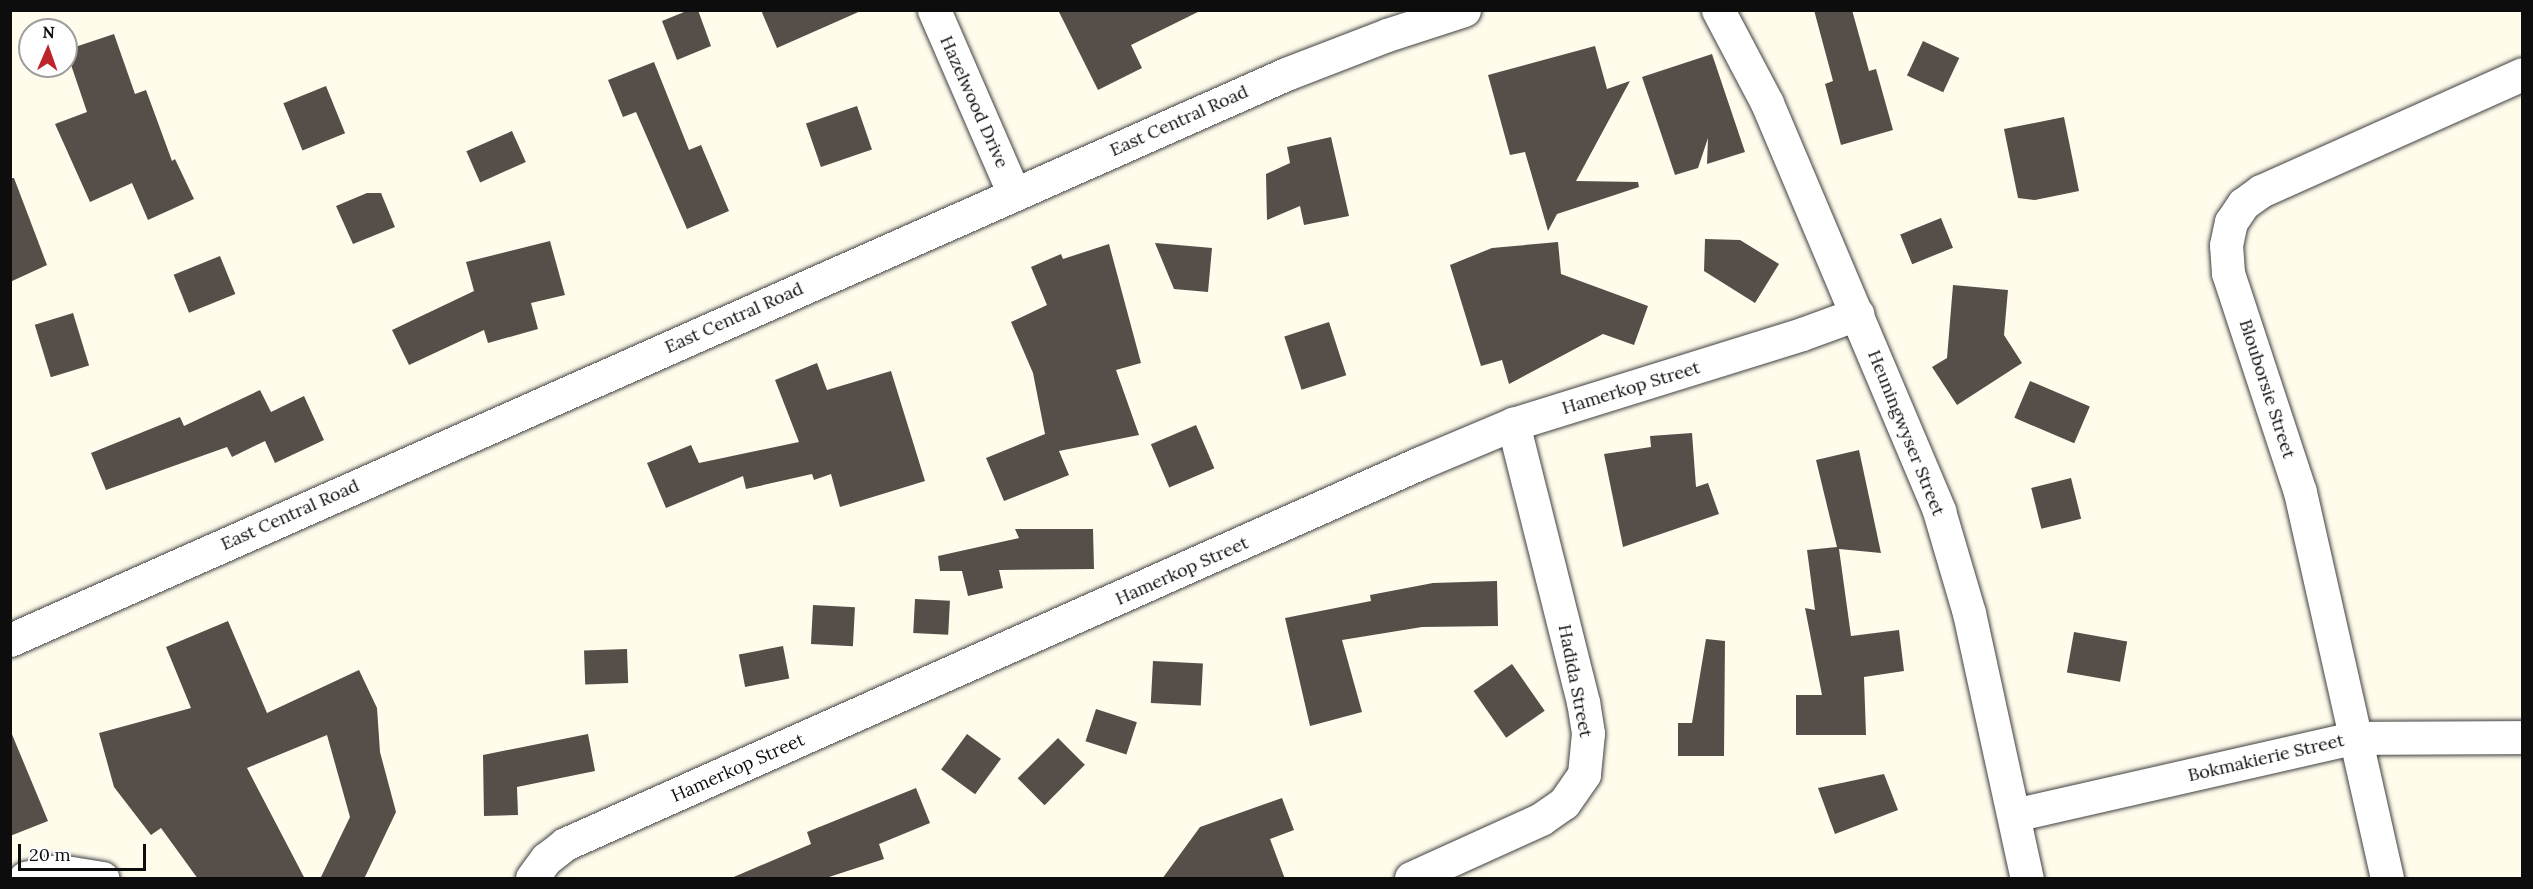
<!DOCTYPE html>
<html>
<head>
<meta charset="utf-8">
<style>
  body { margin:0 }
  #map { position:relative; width:2533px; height:889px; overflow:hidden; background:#fffcec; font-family:Lora,serif }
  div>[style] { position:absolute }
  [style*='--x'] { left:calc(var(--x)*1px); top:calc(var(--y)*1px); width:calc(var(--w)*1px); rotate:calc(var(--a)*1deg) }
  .building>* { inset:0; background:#554e49; transform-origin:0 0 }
  .roads { filter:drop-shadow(0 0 2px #404040) drop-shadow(0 0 2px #404040) }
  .minor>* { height:33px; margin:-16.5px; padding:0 16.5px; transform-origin:16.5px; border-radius:16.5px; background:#fff }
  span { translate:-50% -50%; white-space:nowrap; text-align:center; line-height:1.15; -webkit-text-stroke:6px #fff; paint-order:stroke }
  .street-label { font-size:18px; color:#0d0d0d }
  .frame { position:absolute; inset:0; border:12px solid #0d0d0d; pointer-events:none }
  .north { position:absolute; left:18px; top:18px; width:60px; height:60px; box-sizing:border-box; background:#fff; border:2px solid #9e9e9e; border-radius:50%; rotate:2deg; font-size:16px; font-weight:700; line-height:24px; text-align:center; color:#0d0d0d }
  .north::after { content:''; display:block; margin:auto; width:21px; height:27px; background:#bd252a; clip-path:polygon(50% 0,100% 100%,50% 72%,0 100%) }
  .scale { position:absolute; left:18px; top:844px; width:128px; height:27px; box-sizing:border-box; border:3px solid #0d0d0d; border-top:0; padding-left:8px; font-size:18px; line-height:21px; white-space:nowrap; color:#0d0d0d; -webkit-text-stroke:4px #fff; paint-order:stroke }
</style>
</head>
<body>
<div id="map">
  <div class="building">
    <i style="clip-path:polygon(689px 10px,698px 10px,711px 46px,677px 60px,662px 21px)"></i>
    <i style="clip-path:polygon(761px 10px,863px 10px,777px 48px)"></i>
    <i style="clip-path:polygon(1058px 10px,1202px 10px,1131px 45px,1142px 68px,1098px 90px)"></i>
    <i style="clip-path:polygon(1814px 10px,1852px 10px,1869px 71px,1876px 69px,1893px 130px,1841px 145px,1825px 84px,1833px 81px)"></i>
    <i style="clip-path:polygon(114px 34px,135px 94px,146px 90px,172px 161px,175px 159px,194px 199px,148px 220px,132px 183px,90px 202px,55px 124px,87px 112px,66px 50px)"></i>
    <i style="left:1923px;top:41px;width:40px;height:38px;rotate:25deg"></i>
    <i style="clip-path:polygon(1595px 46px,1607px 89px,1630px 81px,1576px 181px,1638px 182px,1639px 187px,1557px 214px,1548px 231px,1525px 152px,1510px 155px,1488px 75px)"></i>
    <i style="clip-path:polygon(1712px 54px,1745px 152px,1707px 164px,1708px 138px,1698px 168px,1675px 175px,1642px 77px)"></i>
    <i style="clip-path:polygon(654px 62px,689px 150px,701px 145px,729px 211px,687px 229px,636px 112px,623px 117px,608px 80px)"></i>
    <i style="left:326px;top:86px;width:51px;height:46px;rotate:68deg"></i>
    <i style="left:857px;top:106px;width:46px;height:54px;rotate:71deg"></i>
    <i style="clip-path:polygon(2064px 117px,2079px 191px,2035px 200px,2018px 198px,2004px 129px)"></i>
    <i style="left:512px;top:131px;width:34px;height:50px;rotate:66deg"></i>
    <i style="clip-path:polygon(1331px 137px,1349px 216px,1304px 225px,1300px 206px,1267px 220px,1266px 174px,1290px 163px,1287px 147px)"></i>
    <i style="clip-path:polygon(10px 178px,14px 178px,47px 265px,10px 282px)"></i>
    <i style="clip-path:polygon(367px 193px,381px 193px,395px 227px,353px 244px,336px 206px)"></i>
    <i style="left:1941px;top:218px;width:32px;height:44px;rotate:68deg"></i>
    <i style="clip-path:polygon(1705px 239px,1740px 240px,1779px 264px,1755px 303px,1704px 271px)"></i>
    <i style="clip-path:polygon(550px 241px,565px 295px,531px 303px,538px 329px,488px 343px,484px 330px,409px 365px,392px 330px,474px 291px,466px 262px)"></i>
    <i style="clip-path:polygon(1558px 242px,1561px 274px,1648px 306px,1634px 345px,1603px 334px,1509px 384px,1502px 360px,1481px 366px,1450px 265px,1492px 248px)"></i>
    <i style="clip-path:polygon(1155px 243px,1212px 248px,1208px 292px,1174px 289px)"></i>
    <i style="clip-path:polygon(1109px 244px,1141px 363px,1116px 370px,1139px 435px,1059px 451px,1069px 475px,1004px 501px,986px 458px,1045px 434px,1033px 373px,1011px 322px,1047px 305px,1031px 267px,1061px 254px,1063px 259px)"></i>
    <i style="left:220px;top:256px;width:41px;height:50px;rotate:68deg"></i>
    <i style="clip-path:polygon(1953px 285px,2008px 290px,2004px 335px,2022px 363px,1957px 405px,1932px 367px,1947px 358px)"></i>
    <i style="left:73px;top:313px;width:55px;height:40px;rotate:73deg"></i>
    <i style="left:1329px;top:322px;width:56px;height:47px;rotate:72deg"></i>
    <i style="clip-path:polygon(817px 363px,827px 390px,891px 371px,925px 481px,840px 507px,831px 474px,814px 480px,812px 474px,746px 489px,743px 476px,666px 508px,647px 463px,691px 445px,699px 463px,799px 442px,775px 380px)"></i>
    <i style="left:2030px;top:381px;width:65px;height:40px;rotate:23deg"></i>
    <i style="clip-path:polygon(260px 390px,271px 412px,304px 396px,324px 440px,275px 463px,265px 441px,232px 457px,227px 447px,106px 490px,91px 453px,180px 417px,184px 426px)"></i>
    <i style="left:1196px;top:425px;width:47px;height:49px;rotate:67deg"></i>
    <i style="clip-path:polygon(1692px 433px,1696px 487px,1708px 483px,1719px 514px,1623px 547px,1604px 454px,1651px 447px,1650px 436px)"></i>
    <i style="clip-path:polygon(1859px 450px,1881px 553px,1839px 549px,1851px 636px,1899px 630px,1904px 671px,1864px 677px,1866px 735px,1796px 735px,1796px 695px,1822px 695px,1805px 608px,1815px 610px,1807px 550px,1837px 547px,1816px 460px)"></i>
    <i style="left:2071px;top:478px;width:42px;height:41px;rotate:76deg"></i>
    <i style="clip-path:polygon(1015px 529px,1093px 529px,1094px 569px,999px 570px,1003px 588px,968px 596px,962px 571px,940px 571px,938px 556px,1019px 538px)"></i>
    <i style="clip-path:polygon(1497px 581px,1498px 626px,1422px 627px,1342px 640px,1362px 712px,1310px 726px,1285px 618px,1371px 601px,1370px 595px,1433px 583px)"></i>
    <i style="left:915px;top:599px;width:35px;height:34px;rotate:3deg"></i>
    <i style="left:813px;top:605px;width:42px;height:39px;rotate:3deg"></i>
    <i style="clip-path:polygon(228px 621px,267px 713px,359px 670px,377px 708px,380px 752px,396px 812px,364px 879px,320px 879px,350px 817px,327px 735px,247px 768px,305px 879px,198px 879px,161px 828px,151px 835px,114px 787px,99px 733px,191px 708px,166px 647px)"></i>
    <i style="left:2074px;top:632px;width:54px;height:41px;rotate:10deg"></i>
    <i style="clip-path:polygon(1706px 639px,1725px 641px,1724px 756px,1678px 756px,1678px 723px,1692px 723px)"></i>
    <i style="left:783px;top:646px;width:33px;height:45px;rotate:79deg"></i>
    <i style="left:627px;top:649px;width:34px;height:43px;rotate:88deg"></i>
    <i style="left:1153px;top:661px;width:50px;height:42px;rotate:3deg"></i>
    <i style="left:1512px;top:664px;width:57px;height:47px;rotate:55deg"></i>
    <i style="left:1096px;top:709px;width:43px;height:34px;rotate:18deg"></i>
    <i style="clip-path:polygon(11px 732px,48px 821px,10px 836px,10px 733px)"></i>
    <i style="clip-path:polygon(588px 734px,595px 771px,517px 787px,518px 815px,484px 816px,483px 755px)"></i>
    <i style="left:967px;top:734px;width:42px;height:44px;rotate:36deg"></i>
    <i style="left:1058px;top:738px;width:38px;height:57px;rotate:45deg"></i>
    <i style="clip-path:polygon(1884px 774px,1898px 810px,1835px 834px,1818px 788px)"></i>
    <i style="clip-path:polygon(916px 788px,930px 823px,879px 844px,884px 859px,823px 879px,729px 879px,811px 844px,807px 832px)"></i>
    <i style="clip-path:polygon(1282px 798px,1294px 830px,1270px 839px,1285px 879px,1162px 879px,1200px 827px)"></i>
  </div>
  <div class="roads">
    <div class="minor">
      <i style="--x:934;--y:10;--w:201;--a:66.5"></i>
      <i style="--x:1718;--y:10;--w:105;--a:62.2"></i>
      <i style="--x:1767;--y:103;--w:443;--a:67.1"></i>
      <i style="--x:1939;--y:511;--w:106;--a:73.6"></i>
      <i style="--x:1969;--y:613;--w:271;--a:77.7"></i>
      <i style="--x:10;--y:640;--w:1396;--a:-23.92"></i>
      <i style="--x:1286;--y:74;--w:108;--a:-21.1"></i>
      <i style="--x:1387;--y:35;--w:81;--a:-18"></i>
      <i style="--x:2014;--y:815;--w:349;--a:-12.8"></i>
      <i style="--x:2354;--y:738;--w:168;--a:-0.3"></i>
      <i style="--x:25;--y:878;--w:35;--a:-12"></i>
      <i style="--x:59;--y:871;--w:44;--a:9.2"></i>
      <i style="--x:532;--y:878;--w:24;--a:-54"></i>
      <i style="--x:546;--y:859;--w:24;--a:-38"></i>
      <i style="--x:565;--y:844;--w:936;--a:-24.02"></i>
      <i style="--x:1420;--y:463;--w:101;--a:-22.8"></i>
      <i style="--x:1513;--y:424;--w:303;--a:-17.3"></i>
      <i style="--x:1802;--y:334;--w:59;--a:-20"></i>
      <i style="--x:1411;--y:878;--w:143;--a:-24.4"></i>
      <i style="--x:1541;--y:819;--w:28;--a:-35"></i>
      <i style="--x:1564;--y:803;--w:35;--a:-55"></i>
      <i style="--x:1584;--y:774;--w:41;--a:-84.4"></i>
      <i style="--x:1588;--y:733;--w:31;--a:-99"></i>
      <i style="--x:1583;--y:702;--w:287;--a:-104.1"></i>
      <i style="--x:2387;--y:878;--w:396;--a:-102.7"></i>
      <i style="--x:2300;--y:492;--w:231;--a:-108.2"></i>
      <i style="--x:2228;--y:273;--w:28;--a:-94"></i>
      <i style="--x:2226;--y:245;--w:24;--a:-78"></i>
      <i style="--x:2231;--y:222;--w:22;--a:-56"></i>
      <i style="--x:2243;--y:204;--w:22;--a:-36"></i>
      <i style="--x:2261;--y:191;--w:286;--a:-24.1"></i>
    </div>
  </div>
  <div class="street-label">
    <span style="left:974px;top:102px;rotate:66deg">Hazelwood Drive</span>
    <span style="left:1179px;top:121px;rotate:-24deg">East Central Road</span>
    <span style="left:734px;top:318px;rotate:-24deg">East Central Road</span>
    <span style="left:1631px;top:388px;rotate:-17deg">Hamerkop Street</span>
    <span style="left:2267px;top:389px;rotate:72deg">Blouborsie Street</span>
    <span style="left:1906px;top:433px;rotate:68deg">Heuningwyser Street</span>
    <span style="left:290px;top:515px;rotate:-24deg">East Central Road</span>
    <span style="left:1182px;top:571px;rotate:-24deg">Hamerkop Street</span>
    <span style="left:1575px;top:681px;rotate:79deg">Hadida Street</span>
    <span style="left:2266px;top:758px;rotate:-13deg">Bokmakierie Street</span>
    <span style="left:738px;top:768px;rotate:-24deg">Hamerkop Street</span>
  </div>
  <div class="frame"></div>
  <div class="north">N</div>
  <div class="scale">20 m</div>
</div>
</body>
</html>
